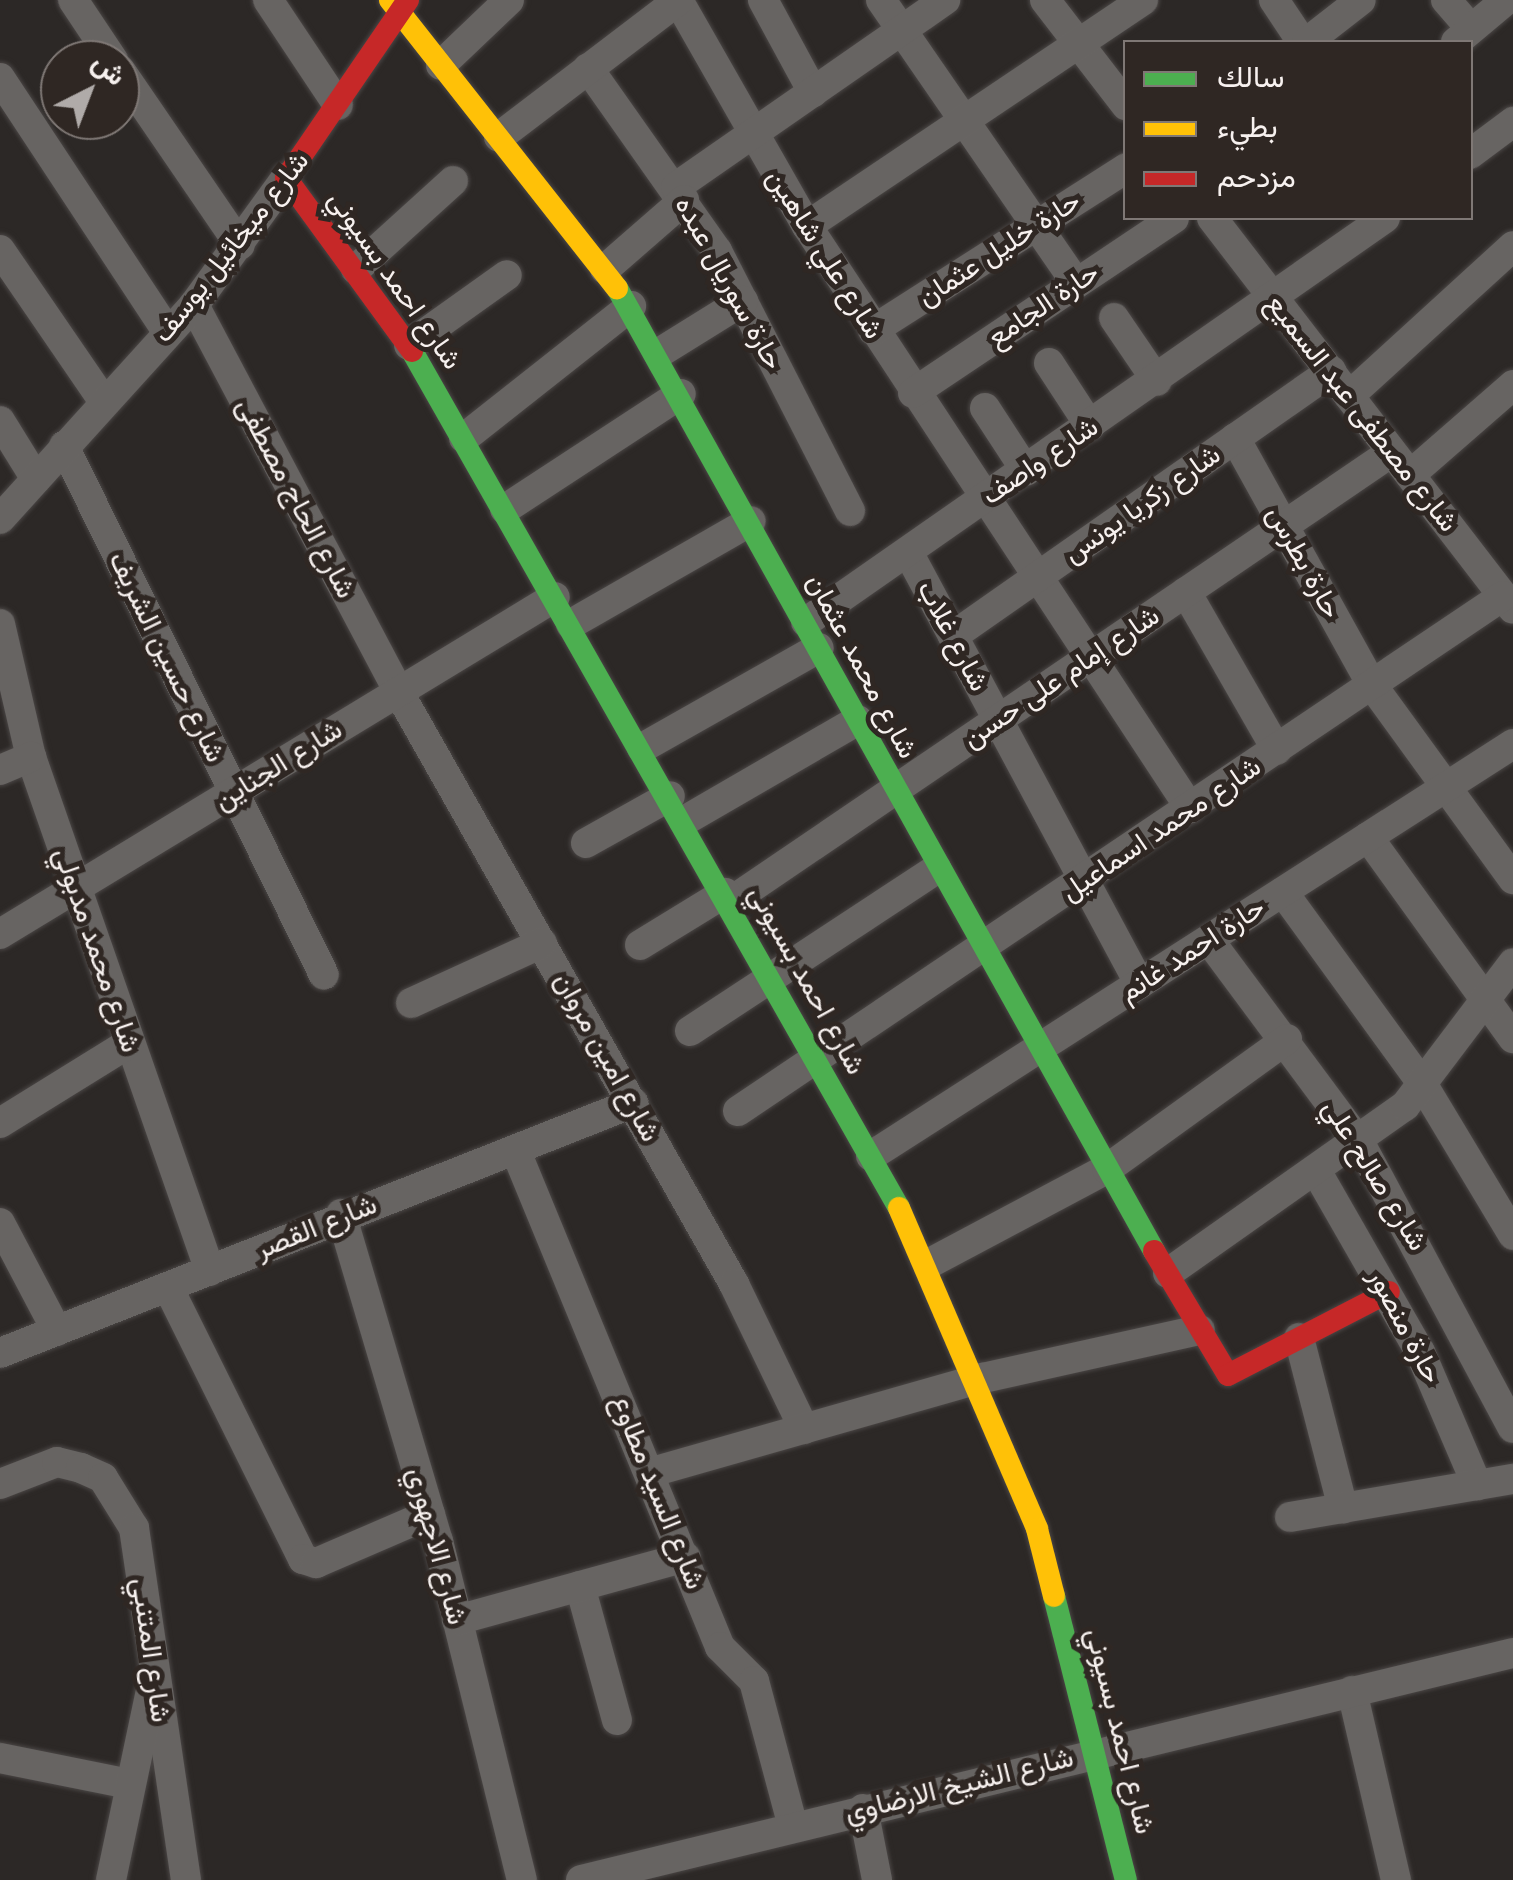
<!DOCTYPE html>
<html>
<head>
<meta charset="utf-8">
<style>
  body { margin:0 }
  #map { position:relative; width:1513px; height:1880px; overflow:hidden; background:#2c2826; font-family:"Libre Baskerville",Vazirmatn,serif }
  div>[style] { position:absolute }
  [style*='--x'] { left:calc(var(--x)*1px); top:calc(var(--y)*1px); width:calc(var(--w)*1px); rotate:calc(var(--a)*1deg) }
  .roads { filter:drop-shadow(0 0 2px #4a4645) drop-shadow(0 0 2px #4a4645) }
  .street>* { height:30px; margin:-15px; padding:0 15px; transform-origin:15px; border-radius:15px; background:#676462 }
  .fast>* { height:22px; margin:-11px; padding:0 11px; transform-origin:11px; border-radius:11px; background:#4caf50 }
  .slow>* { height:22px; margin:-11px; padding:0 11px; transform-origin:11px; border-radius:11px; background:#ffc107 }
  .jam>* { height:22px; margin:-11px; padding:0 11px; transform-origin:11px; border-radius:11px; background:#c62828 }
  span { translate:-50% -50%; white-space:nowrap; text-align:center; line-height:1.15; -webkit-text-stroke:10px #2f2723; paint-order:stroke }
  .street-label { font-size:28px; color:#f7f1ef }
  .legend { position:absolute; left:1123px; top:40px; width:350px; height:180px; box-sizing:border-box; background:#2f2723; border:2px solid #7f7875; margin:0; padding:12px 18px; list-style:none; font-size:30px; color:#f7f1ef }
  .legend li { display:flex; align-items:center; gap:20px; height:50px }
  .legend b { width:50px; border:2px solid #7f7875 }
  .north { position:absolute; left:40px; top:40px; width:100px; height:100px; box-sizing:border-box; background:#2f2723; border:2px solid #7f7875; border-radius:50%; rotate:42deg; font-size:28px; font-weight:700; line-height:40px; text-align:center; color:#f7f1ef }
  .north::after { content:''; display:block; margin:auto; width:35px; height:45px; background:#b0aba9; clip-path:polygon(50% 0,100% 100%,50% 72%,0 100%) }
</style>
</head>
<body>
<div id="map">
  <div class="roads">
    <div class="street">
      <i style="--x:73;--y:0;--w:72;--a:56.3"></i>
      <i style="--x:268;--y:0;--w:126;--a:56.3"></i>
      <i style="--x:678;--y:0;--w:260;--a:60.3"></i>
      <i style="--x:807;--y:226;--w:697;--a:56.65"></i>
      <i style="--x:763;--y:0;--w:105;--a:61.5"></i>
      <i style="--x:881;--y:0;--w:344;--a:55.4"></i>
      <i style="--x:1045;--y:0;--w:133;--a:52.4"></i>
      <i style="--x:1274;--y:0;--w:50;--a:56.3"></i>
      <i style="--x:1446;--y:0;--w:38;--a:49"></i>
      <i style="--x:1307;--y:42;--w:68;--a:-37.9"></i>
      <i style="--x:1456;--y:42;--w:65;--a:-40"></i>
      <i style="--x:441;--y:65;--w:94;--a:-43.7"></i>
      <i style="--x:588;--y:68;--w:224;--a:54.8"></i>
      <i style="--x:717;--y:251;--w:292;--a:62.9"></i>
      <i style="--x:120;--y:70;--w:212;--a:55.6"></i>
      <i style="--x:0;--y:78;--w:305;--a:56.6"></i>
      <i style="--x:499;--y:137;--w:226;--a:-37.3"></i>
      <i style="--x:1470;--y:154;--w:54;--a:-36.7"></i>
      <i style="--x:676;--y:187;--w:328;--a:-34.8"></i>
      <i style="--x:1212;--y:218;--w:493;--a:52.4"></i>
      <i style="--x:807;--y:226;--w:405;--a:-33.9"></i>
      <i style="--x:0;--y:250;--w:184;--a:55.6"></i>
      <i style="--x:356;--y:269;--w:131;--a:-42.2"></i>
      <i style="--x:605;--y:269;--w:105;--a:-41.1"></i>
      <i style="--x:194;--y:305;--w:437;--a:62.1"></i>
      <i style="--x:398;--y:691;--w:682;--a:60.46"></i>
      <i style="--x:734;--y:1284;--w:161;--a:64.2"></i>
      <i style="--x:1114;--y:318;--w:76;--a:55.7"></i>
      <i style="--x:873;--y:330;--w:300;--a:-32.6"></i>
      <i style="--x:409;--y:345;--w:120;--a:-35.5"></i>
      <i style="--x:659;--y:353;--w:99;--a:-31.8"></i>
      <i style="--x:1049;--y:363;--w:75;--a:56.9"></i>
      <i style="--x:913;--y:393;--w:314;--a:-33.8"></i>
      <i style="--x:1349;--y:396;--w:222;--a:-42.4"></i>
      <i style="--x:985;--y:408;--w:75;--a:56.9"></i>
      <i style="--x:0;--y:421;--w:68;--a:58.2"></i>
      <i style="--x:464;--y:438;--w:213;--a:-38.3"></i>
      <i style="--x:1235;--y:438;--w:282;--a:61"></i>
      <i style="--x:1372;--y:685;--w:240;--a:54"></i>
      <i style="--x:64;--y:446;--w:589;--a:63.83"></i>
      <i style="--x:1410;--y:475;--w:137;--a:-41.1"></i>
      <i style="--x:505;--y:509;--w:210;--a:-33.2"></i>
      <i style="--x:0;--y:519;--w:289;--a:-47.8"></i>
      <i style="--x:194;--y:305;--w:157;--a:-54.1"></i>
      <i style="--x:908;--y:552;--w:490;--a:61.8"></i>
      <i style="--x:1186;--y:592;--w:182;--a:60.1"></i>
      <i style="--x:806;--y:622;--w:706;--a:-34.91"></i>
      <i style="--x:0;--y:624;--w:137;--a:76.9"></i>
      <i style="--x:31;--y:757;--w:544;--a:70.8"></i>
      <i style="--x:571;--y:624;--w:207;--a:-29.8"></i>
      <i style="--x:953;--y:636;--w:462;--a:-35"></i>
      <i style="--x:642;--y:748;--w:203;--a:-29.5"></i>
      <i style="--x:0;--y:770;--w:34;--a:-23"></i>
      <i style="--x:684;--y:821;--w:201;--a:-30.1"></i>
      <i style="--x:1368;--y:837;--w:248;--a:54.2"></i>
      <i style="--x:586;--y:843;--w:96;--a:-29.2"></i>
      <i style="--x:1283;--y:892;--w:238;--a:54"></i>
      <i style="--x:1423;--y:1085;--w:175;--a:59"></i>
      <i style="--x:730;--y:902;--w:800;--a:-34.21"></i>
      <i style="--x:0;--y:934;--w:649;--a:-31.27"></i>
      <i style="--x:1209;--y:940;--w:255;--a:53.4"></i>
      <i style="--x:1361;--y:1145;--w:321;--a:61.8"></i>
      <i style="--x:640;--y:945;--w:100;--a:-31.5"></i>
      <i style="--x:411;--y:1003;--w:144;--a:-24.6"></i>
      <i style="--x:690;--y:1031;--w:295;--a:-33.3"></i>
      <i style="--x:738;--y:1111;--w:922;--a:-33.95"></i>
      <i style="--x:0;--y:1123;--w:152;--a:-31.8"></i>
      <i style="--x:517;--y:1154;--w:533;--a:67.62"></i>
      <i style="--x:720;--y:1647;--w:48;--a:45"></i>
      <i style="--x:754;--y:1681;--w:151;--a:75"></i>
      <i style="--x:871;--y:1156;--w:763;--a:-32.69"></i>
      <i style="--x:1318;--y:1174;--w:205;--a:60.2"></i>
      <i style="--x:1420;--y:1352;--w:145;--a:66.8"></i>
      <i style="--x:341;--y:1214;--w:341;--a:73.5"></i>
      <i style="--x:438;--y:1541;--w:349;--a:76.1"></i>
      <i style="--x:0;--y:1223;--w:122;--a:62.2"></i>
      <i style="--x:930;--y:1263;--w:200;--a:-28"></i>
      <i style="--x:1107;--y:1169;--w:222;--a:-35.8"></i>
      <i style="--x:1168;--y:1273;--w:290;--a:-35.2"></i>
      <i style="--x:1405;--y:1106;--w:179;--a:-52.9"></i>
      <i style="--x:168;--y:1287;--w:304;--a:63.6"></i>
      <i style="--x:303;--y:1559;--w:14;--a:17"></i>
      <i style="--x:316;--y:1563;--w:124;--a:-23.3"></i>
      <i style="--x:1299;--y:1338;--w:176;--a:75.5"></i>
      <i style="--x:0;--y:1353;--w:681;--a:-21.55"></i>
      <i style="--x:652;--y:1472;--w:344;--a:-15.9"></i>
      <i style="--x:983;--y:1378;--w:222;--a:-12.5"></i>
      <i style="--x:0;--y:1484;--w:61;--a:-21.1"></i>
      <i style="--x:57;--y:1462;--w:25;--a:14"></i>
      <i style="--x:81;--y:1468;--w:24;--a:24"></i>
      <i style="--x:103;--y:1478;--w:59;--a:58.2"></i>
      <i style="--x:134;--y:1528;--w:356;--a:81.6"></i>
      <i style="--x:1290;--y:1517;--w:226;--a:-9.7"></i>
      <i style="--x:580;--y:1586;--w:139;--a:74.6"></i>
      <i style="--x:457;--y:1620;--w:237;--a:-15.4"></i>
      <i style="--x:1352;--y:1691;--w:194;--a:76.9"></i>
      <i style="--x:0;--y:1758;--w:132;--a:11.4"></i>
      <i style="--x:863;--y:1809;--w:72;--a:78.8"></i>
      <i style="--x:111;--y:1880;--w:193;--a:-78.1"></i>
      <i style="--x:581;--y:1880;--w:959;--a:-13.69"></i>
    </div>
    <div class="fast">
      <i style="--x:617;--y:288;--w:1103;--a:60.85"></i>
      <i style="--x:412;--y:351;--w:986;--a:60.39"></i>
      <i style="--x:1054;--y:1596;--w:293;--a:75.8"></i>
    </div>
    <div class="slow">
      <i style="--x:390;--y:0;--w:367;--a:51.8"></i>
      <i style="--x:899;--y:1208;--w:349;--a:66.7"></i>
      <i style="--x:1037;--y:1529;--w:69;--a:75.8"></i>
    </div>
    <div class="jam">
      <i style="--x:408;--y:0;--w:216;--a:124.4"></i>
      <i style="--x:286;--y:178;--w:214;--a:53.9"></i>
      <i style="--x:1154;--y:1251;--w:144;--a:59.2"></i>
      <i style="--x:1228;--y:1375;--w:181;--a:-27.3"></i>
    </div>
  </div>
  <div class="street-label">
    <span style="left:231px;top:247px;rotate:-52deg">شارع ميخائيل يوسف</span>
    <span style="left:999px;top:249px;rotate:-33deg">حارة خليل عثمان</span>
    <span style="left:825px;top:254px;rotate:58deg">شارع علي شاهين</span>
    <span style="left:395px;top:280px;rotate:55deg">شارع احمد بسيوني</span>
    <span style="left:729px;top:283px;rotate:61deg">حارة سوريال عبده</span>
    <span style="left:1043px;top:305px;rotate:-34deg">حارة الجامع</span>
    <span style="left:1362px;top:413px;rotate:52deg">شارع مصطفى عبد السميع</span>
    <span style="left:1040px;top:461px;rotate:-34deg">شارع واصف</span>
    <span style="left:296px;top:498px;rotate:62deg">شارع الحاج مصطفى</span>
    <span style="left:1142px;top:504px;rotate:-35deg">شارع زكريا يونس</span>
    <span style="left:1304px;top:562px;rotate:61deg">حارة بطرس</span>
    <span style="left:953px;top:636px;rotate:62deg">شارع غلاب</span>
    <span style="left:167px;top:657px;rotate:64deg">شارع حسين الشريف</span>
    <span style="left:862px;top:666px;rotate:62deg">شارع محمد عثمان</span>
    <span style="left:1061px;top:677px;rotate:-34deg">شارع إمام على حسن</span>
    <span style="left:278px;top:765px;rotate:-32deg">شارع الجناين</span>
    <span style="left:1161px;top:829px;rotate:-34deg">شارع محمد اسماعيل</span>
    <span style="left:97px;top:950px;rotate:71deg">شارع محمد مدبولي</span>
    <span style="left:1192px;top:950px;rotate:-33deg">حارة احمد غانم</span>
    <span style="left:807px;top:980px;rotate:61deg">شارع احمد بسيوني</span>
    <span style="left:607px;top:1057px;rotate:61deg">شارع امين مروان</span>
    <span style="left:1375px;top:1175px;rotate:58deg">شارع صالح علي</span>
    <span style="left:316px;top:1227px;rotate:-22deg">شارع القصر</span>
    <span style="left:1405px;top:1326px;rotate:62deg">حارة منصور</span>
    <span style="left:658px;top:1492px;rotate:68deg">شارع السيد مطاوع</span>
    <span style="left:437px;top:1546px;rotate:75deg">شارع الاجهوري</span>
    <span style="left:151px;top:1650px;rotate:82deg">شارع المتنبي</span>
    <span style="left:1120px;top:1731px;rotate:76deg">شارع احمد بسيوني</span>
    <span style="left:959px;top:1785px;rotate:-14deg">شارع الشيخ الارضاوي</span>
  </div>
  <ul class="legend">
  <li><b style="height:12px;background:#4caf50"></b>سالك</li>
  <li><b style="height:12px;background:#ffc107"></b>بطيء</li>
  <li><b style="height:12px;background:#c62828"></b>مزدحم</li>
  </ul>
  <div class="north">ش</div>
</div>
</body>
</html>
